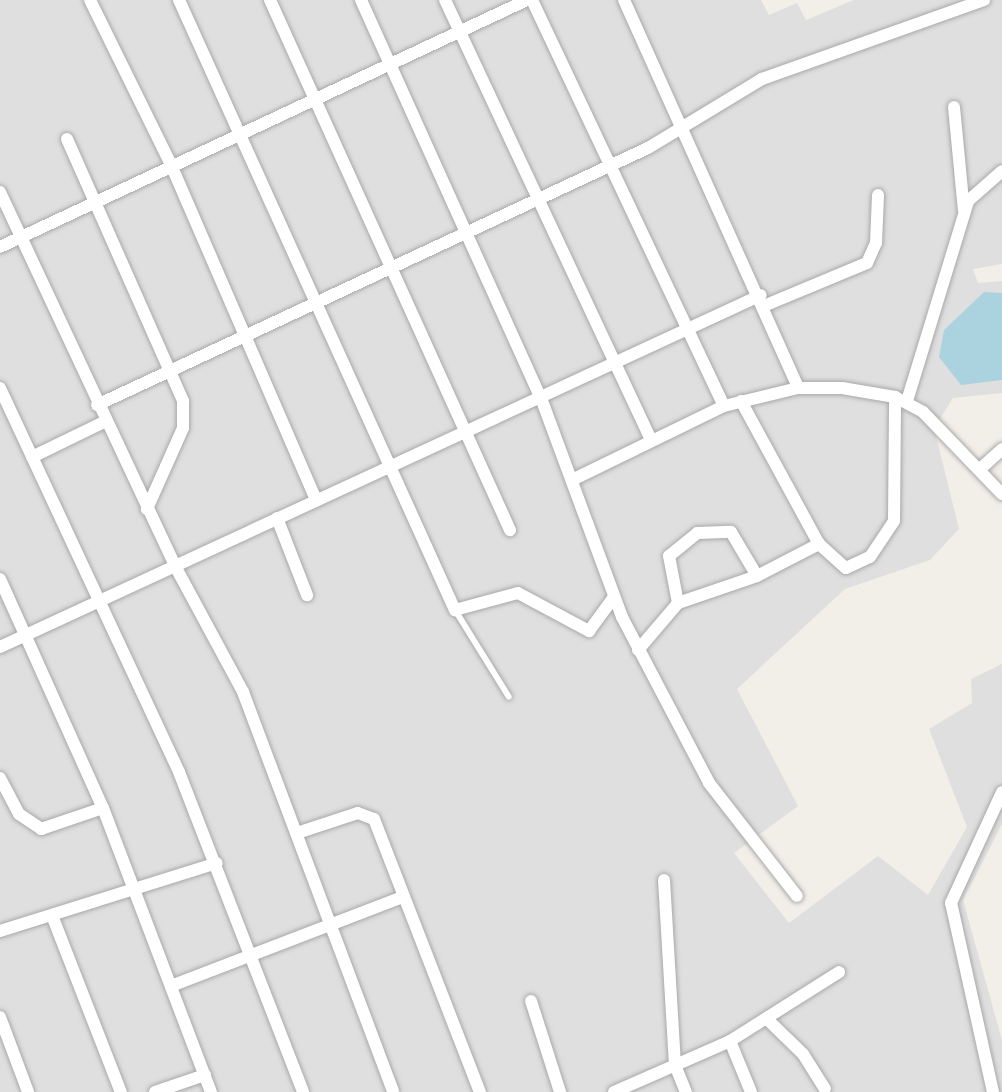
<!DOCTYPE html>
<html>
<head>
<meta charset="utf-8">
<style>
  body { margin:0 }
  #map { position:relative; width:1002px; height:1092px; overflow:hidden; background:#f2efe9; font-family:Figtree,sans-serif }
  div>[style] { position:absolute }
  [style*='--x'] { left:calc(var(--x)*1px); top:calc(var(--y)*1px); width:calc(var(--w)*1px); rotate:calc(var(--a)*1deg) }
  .residential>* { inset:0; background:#e0dfdf }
  .water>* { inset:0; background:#aad3df }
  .roads { filter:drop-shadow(0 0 2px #a9a9a9) drop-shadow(0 0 2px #a9a9a9) }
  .service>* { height:6px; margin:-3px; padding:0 3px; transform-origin:3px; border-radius:3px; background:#fff }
  .minor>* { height:12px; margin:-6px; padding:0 6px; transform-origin:6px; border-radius:6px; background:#fff }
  span { translate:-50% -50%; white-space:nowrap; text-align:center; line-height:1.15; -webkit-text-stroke:5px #fff; paint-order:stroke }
</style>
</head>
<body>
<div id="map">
  <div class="residential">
    <i style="clip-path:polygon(0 0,761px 0,769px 15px,797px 3px,806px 20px,854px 0,1002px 0,1002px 264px,973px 269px,978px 283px,1002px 281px,1002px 393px,953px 398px,934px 428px,959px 529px,930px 560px,845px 589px,737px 689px,798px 806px,734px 853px,789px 923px,878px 856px,928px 895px,967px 827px,929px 729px,972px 703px,971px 679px,1002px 664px,1002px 824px,963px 900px,1002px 1040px,1002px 1092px,0 1092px)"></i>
  </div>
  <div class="water">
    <i style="clip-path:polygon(984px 292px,1002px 293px,1002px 380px,961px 385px,939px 357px,944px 330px)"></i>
  </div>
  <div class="roads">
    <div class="service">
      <i style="--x:455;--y:610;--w:102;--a:58.2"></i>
    </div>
    <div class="minor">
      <i style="--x:90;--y:0;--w:186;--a:63.8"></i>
      <i style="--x:172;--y:167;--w:363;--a:66.6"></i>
      <i style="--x:179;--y:0;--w:670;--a:65.66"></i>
      <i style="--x:455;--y:610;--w:65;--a:-15.1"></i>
      <i style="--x:518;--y:593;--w:81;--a:28.2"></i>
      <i style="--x:589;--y:631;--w:42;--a:-53.7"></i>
      <i style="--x:270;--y:0;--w:582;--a:65.64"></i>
      <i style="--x:361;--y:0;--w:437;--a:65.7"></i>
      <i style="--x:541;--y:398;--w:233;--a:69.7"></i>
      <i style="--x:622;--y:617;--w:187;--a:62.3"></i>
      <i style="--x:709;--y:783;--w:143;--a:52.1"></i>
      <i style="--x:445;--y:0;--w:485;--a:64.9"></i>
      <i style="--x:532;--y:0;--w:449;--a:64.7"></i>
      <i style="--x:624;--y:0;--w:425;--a:65.8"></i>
      <i style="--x:954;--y:107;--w:104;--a:84.5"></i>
      <i style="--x:67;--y:139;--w:287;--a:66.1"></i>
      <i style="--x:183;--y:401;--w:27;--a:90"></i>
      <i style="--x:183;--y:428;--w:89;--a:114"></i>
      <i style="--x:0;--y:192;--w:413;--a:64.9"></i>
      <i style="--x:175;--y:566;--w:143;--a:61.6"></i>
      <i style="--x:243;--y:692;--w:427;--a:69.4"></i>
      <i style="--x:0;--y:247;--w:582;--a:-25.11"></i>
      <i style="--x:766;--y:305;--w:109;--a:-22.6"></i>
      <i style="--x:867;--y:263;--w:22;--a:-66"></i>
      <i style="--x:876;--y:243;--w:48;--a:-87.6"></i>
      <i style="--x:0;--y:388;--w:424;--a:65"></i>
      <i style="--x:179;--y:772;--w:343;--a:68.8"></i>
      <i style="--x:741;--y:401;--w:163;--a:61.4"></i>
      <i style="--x:819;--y:544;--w:36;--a:42"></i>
      <i style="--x:846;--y:568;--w:26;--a:-25"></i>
      <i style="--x:870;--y:557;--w:43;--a:-56.3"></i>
      <i style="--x:894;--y:521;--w:124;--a:-89.5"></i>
      <i style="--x:907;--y:401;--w:209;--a:-73"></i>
      <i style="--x:968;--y:201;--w:45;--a:-41.4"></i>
      <i style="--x:97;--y:405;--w:608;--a:-25.01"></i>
      <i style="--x:648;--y:148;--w:133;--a:-31.2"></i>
      <i style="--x:762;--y:79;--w:236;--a:-19.6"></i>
      <i style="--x:32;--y:457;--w:82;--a:-25.9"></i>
      <i style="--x:980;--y:469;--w:30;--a:-42"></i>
      <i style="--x:574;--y:479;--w:167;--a:-26"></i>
      <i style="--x:724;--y:406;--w:76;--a:-13.7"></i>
      <i style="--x:798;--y:388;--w:44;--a:0"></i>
      <i style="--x:842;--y:388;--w:54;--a:9.6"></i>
      <i style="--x:895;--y:397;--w:32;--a:28"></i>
      <i style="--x:923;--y:412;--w:114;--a:46.1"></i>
      <i style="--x:277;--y:518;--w:83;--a:68.7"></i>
      <i style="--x:0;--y:579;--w:251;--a:65.8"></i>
      <i style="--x:103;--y:808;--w:304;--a:69.2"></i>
      <i style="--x:678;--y:603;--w:48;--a:-100.8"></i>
      <i style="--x:669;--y:556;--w:36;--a:-39"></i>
      <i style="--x:697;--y:533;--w:34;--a:-2"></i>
      <i style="--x:731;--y:532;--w:51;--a:59.4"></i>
      <i style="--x:0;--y:647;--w:838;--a:-24.82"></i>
      <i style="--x:638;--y:650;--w:62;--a:-49.6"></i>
      <i style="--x:678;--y:603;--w:83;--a:-18.9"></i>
      <i style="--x:757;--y:576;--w:70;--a:-27.3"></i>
      <i style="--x:0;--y:778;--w:41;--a:62.2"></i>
      <i style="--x:19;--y:814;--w:27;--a:34"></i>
      <i style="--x:41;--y:829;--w:65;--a:-18.7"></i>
      <i style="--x:297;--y:833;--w:64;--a:-18.2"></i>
      <i style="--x:358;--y:813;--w:17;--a:21"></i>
      <i style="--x:374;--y:819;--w:293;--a:68.8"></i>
      <i style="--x:664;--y:880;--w:185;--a:86.6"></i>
      <i style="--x:675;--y:1065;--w:29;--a:68"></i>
      <i style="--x:53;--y:918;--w:187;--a:68.7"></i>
      <i style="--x:0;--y:931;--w:227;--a:-17.4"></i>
      <i style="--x:171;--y:986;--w:248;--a:-21"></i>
      <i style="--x:531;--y:1001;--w:96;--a:72.3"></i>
      <i style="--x:0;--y:1017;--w:80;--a:69.5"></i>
      <i style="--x:767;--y:1019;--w:50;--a:44.2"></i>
      <i style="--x:803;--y:1054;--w:41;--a:57.8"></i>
      <i style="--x:730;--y:1041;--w:55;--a:67.6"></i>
      <i style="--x:155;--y:1092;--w:53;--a:-18.8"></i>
      <i style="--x:614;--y:1092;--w:127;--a:-23.7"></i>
      <i style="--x:730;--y:1041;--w:129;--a:-32.3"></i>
      <i style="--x:993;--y:1092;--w:194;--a:-102.5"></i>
      <i style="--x:951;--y:903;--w:122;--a:-65.3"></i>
    </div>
  </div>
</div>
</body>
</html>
